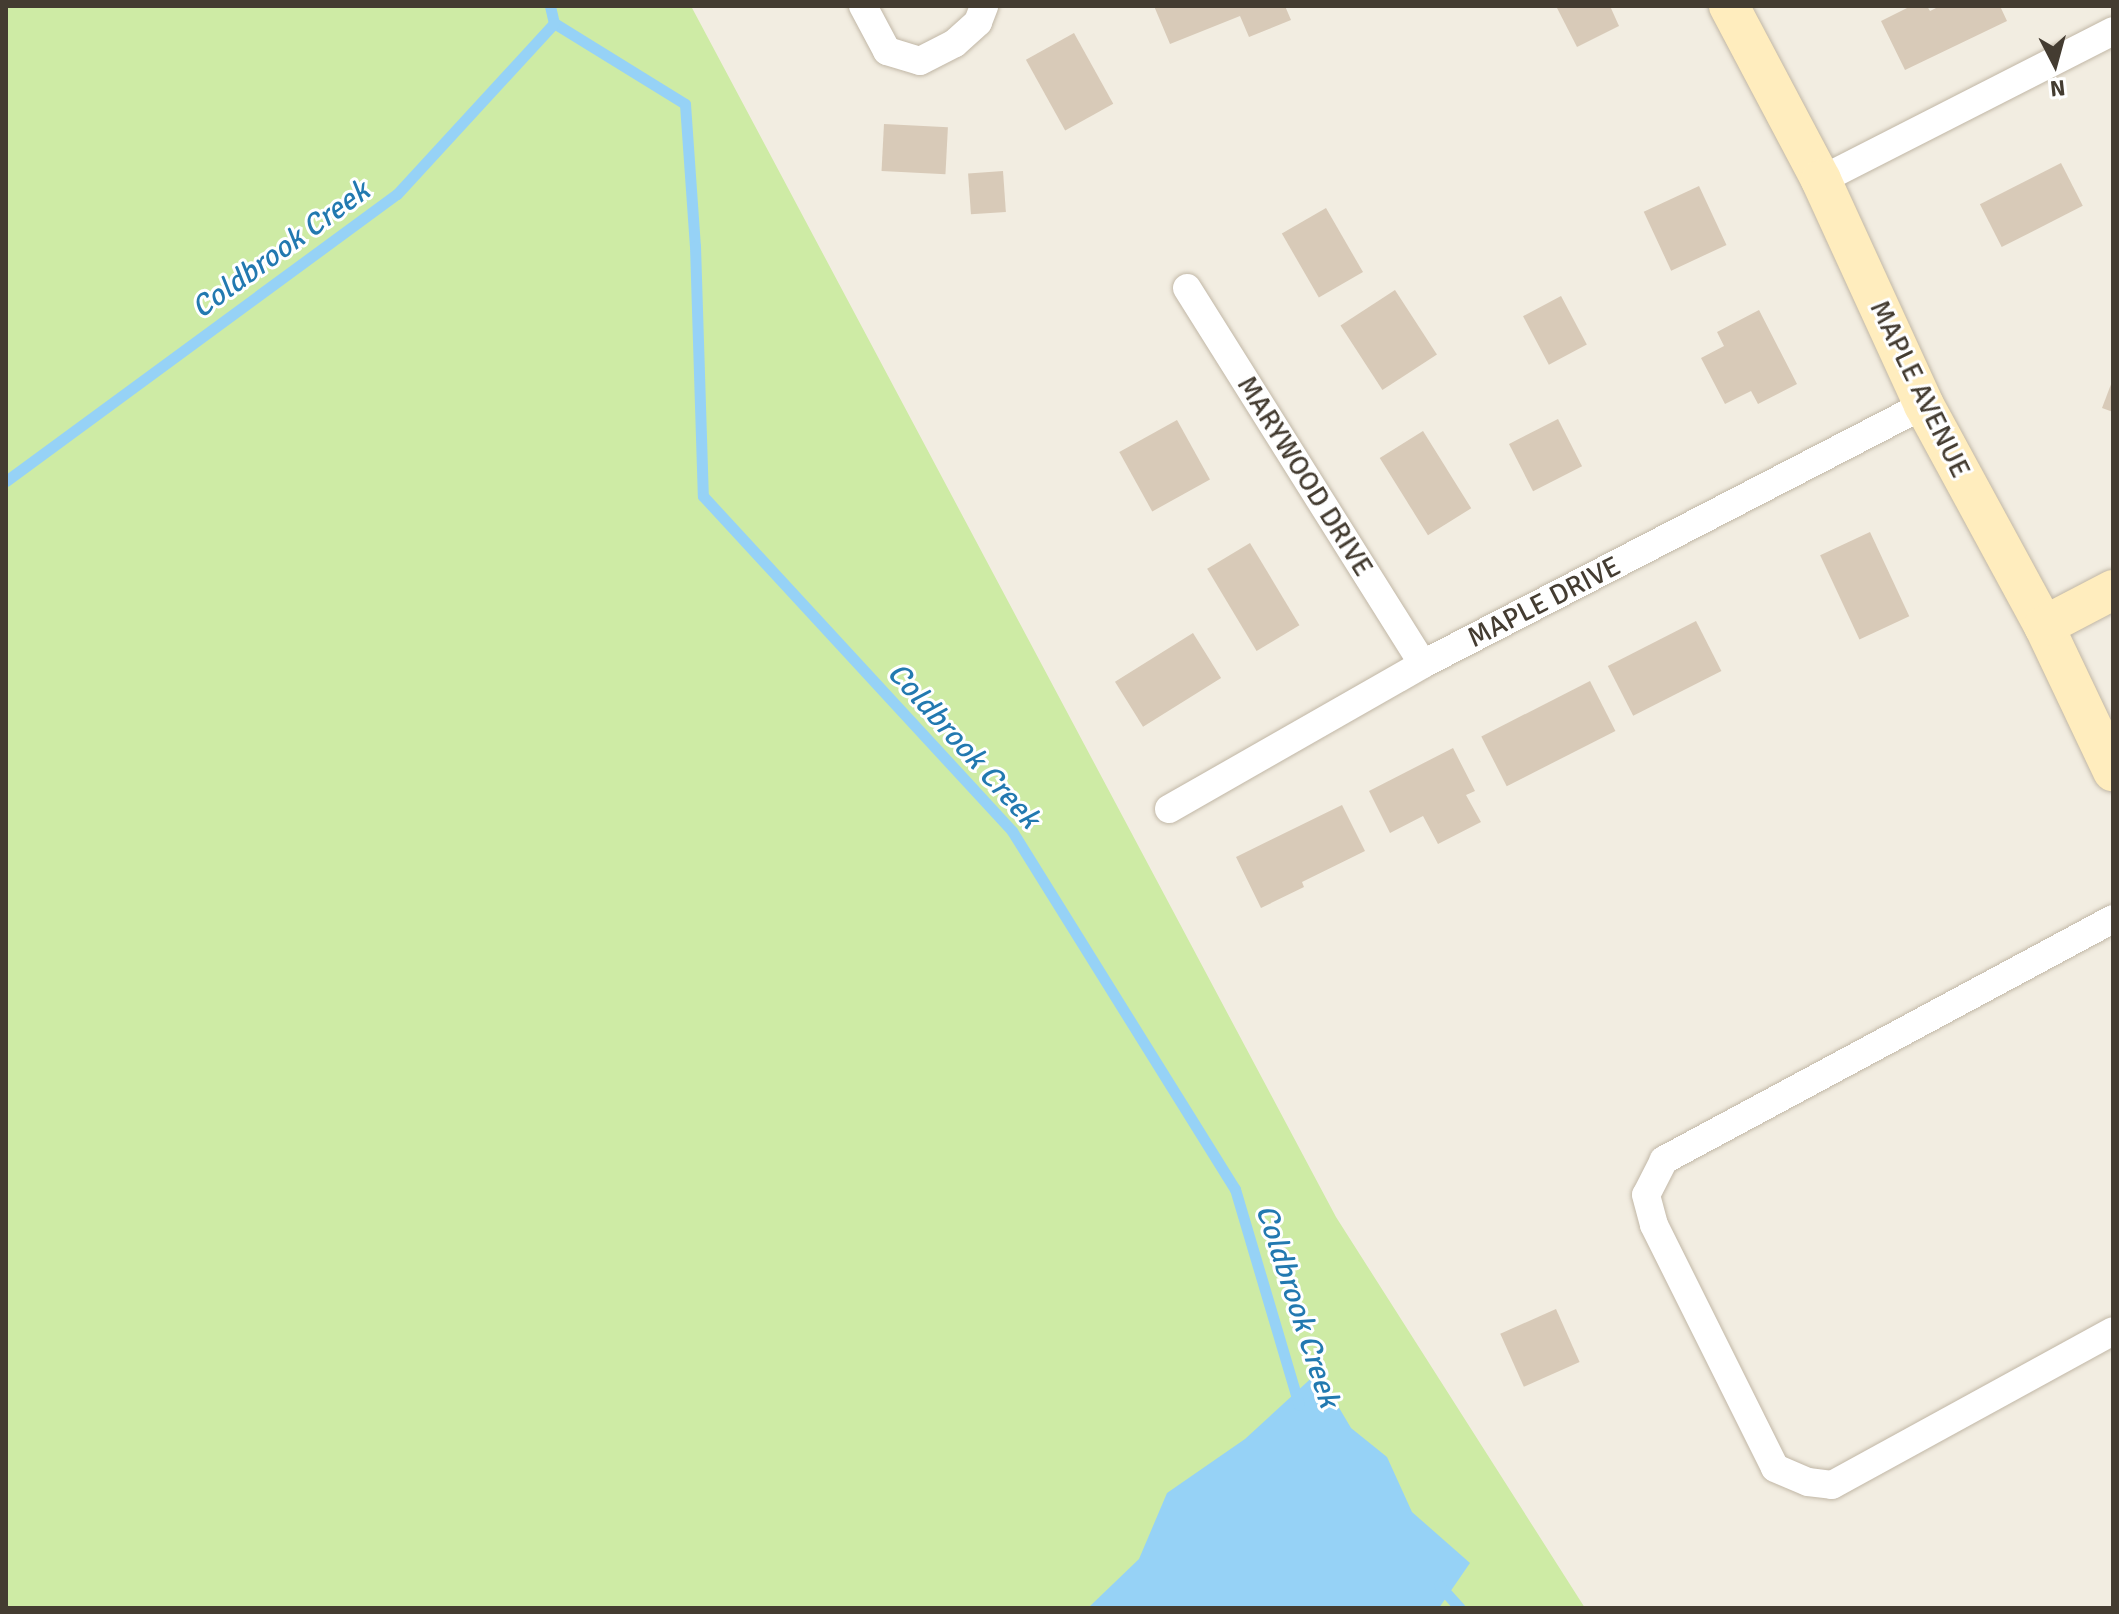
<!DOCTYPE html>
<html>
<head>
<meta charset="utf-8">
<style>
  body { margin:0 }
  #map { position:relative; width:2119px; height:1614px; overflow:hidden; background:#f2ede1; font-family:Signika,sans-serif }
  div>[style] { position:absolute }
  [style*='--x'] { left:calc(var(--x)*1px); top:calc(var(--y)*1px); width:calc(var(--w)*1px); rotate:calc(var(--a)*1deg) }
  .green>* { inset:0; background:#ceeba5 }
  .water>* { inset:0; background:#96d2f6 }
  .stream>* { height:11px; margin:-5.5px; padding:0 5.5px; transform-origin:5.5px; border-radius:5.5px; background:#96d2f6 }
  .building>* { inset:0; background:#d8cab8; transform-origin:0 0 }
  .roads { filter:drop-shadow(0 0 2px #c1b7a6) drop-shadow(0 0 2px #c1b7a6) }
  .minor>* { height:28px; margin:-14px; padding:0 14px; transform-origin:14px; border-radius:14px; background:#fff }
  .secondary>* { height:40px; margin:-20px; padding:0 20px; transform-origin:20px; border-radius:20px; background:#ffedbe }
  span { translate:-50% -50%; white-space:nowrap; text-align:center; line-height:1.15; -webkit-text-stroke:6px #fff; paint-order:stroke }
  .street-label { font-size:28px; color:#443c31 }
  .water-label { font-size:30px; color:#2279b0; font-style:italic }
  .frame { position:absolute; inset:0; border:8px solid #443c31; pointer-events:none }
  .north { position:absolute; left:2015px; top:24px; width:80px; height:80px; -webkit-text-stroke:6px #fff; paint-order:stroke; rotate:174deg; font-size:22px; font-weight:700; line-height:32px; text-align:center; color:#443c31 }
  .north::after { content:''; display:block; margin:auto; width:28px; height:36px; background:#443c31; clip-path:polygon(50% 0,100% 100%,50% 72%,0 100%) }
</style>
</head>
<body>
<div id="map">
  <div class="green">
    <i style="clip-path:polygon(6px 6px,691px 6px,1336px 1217px,1585px 1608px,6px 1608px)"></i>
  </div>
  <div class="water">
    <i style="clip-path:polygon(1318px 1372px,1351px 1428px,1387px 1457px,1412px 1512px,1470px 1563px,1439px 1608px,1088px 1608px,1139px 1559px,1167px 1493px,1245px 1439px)"></i>
  </div>
  <div class="stream">
    <i style="--x:550;--y:6;--w:17;--a:77"></i>
    <i style="--x:554;--y:23;--w:154;--a:31.7"></i>
    <i style="--x:685;--y:104;--w:142;--a:86"></i>
    <i style="--x:695;--y:246;--w:250;--a:88.2"></i>
    <i style="--x:703;--y:496;--w:456;--a:47.3"></i>
    <i style="--x:1012;--y:831;--w:422;--a:58.1"></i>
    <i style="--x:1235;--y:1189;--w:225;--a:73.5"></i>
    <i style="--x:6;--y:481;--w:485;--a:-36.3"></i>
    <i style="--x:397;--y:194;--w:232;--a:-47.4"></i>
    <i style="--x:1439;--y:1585;--w:31;--a:48"></i>
  </div>
  <div class="building">
    <i style="clip-path:polygon(1154px 6px,1285px 6px,1291px 20px,1249px 37px,1240px 16px,1170px 44px)"></i>
    <i style="clip-path:polygon(1556px 6px,1610px 6px,1619px 26px,1577px 47px)"></i>
    <i style="clip-path:polygon(1911px 6px,1927px 6px,1930px 11px,1940px 6px,2000px 6px,2007px 21px,1905px 70px,1881px 21px)"></i>
    <i style="left:1074px;top:33px;width:81px;height:55px;rotate:61deg"></i>
    <i style="left:884px;top:124px;width:64px;height:47px;rotate:3deg"></i>
    <i style="left:2061px;top:163px;width:48px;height:91px;rotate:63deg"></i>
    <i style="left:1003px;top:171px;width:41px;height:35px;rotate:86deg"></i>
    <i style="left:1699px;top:186px;width:65px;height:61px;rotate:65deg"></i>
    <i style="left:1326px;top:208px;width:74px;height:51px;rotate:60deg"></i>
    <i style="left:1395px;top:290px;width:77px;height:65px;rotate:57deg"></i>
    <i style="left:1561px;top:296px;width:55px;height:43px;rotate:62deg"></i>
    <i style="clip-path:polygon(1759px 310px,1797px 384px,1758px 404px,1751px 391px,1725px 404px,1701px 358px,1724px 346px,1717px 332px)"></i>
    <i style="clip-path:polygon(2113px 379px,2113px 412px,2102px 408px)"></i>
    <i style="left:1558px;top:419px;width:53px;height:55px;rotate:63deg"></i>
    <i style="left:1177px;top:420px;width:68px;height:66px;rotate:61deg"></i>
    <i style="left:1423px;top:431px;width:91px;height:51px;rotate:58deg"></i>
    <i style="left:1870px;top:532px;width:93px;height:55px;rotate:65deg"></i>
    <i style="left:1250px;top:543px;width:96px;height:50px;rotate:59deg"></i>
    <i style="left:1696px;top:621px;width:56px;height:99px;rotate:63deg"></i>
    <i style="left:1193px;top:633px;width:53px;height:92px;rotate:58deg"></i>
    <i style="left:1590px;top:681px;width:56px;height:122px;rotate:63deg"></i>
    <i style="clip-path:polygon(1453px 748px,1475px 791px,1466px 795px,1481px 822px,1438px 844px,1423px 816px,1390px 833px,1369px 791px)"></i>
    <i style="clip-path:polygon(1342px 805px,1365px 851px,1302px 882px,1304px 887px,1261px 908px,1236px 857px)"></i>
    <i style="left:1556px;top:1309px;width:58px;height:61px;rotate:66deg"></i>
  </div>
  <div class="roads">
    <div class="minor">
      <i style="--x:863;--y:6;--w:51;--a:61.9"></i>
      <i style="--x:887;--y:51;--w:34;--a:17"></i>
      <i style="--x:920;--y:61;--w:39;--a:-27"></i>
      <i style="--x:955;--y:43;--w:31;--a:-42"></i>
      <i style="--x:978;--y:22;--w:17;--a:-69"></i>
      <i style="--x:1821;--y:180;--w:328;--a:-27"></i>
      <i style="--x:1187;--y:288;--w:444;--a:57.9"></i>
      <i style="--x:1169;--y:809;--w:292;--a:-29.7"></i>
      <i style="--x:1423;--y:664;--w:564;--a:-27.34"></i>
      <i style="--x:2113;--y:919;--w:510;--a:151.78"></i>
      <i style="--x:1664;--y:1160;--w:39;--a:117"></i>
      <i style="--x:1646;--y:1195;--w:31;--a:75"></i>
      <i style="--x:1654;--y:1225;--w:271;--a:63.5"></i>
      <i style="--x:1775;--y:1468;--w:36;--a:23"></i>
      <i style="--x:1808;--y:1482;--w:24;--a:7"></i>
      <i style="--x:1832;--y:1485;--w:320;--a:-28.7"></i>
    </div>
    <div class="secondary">
      <i style="--x:1729;--y:6;--w:197;--a:62.1"></i>
      <i style="--x:1821;--y:180;--w:247;--a:65.4"></i>
      <i style="--x:1924;--y:405;--w:251;--a:61.5"></i>
      <i style="--x:2044;--y:626;--w:161;--a:64.6"></i>
      <i style="--x:2044;--y:626;--w:78;--a:-27.6"></i>
    </div>
  </div>
  <div class="street-label">
    <span style="left:1920px;top:389px;rotate:64deg">MAPLE AVENUE</span>
    <span style="left:1305px;top:476px;rotate:58deg">MARYWOOD DRIVE</span>
    <span style="left:1544px;top:602px;rotate:-27deg">MAPLE DRIVE</span>
  </div>
  <div class="water-label">
    <span style="left:281px;top:250px;rotate:-36deg">Coldbrook Creek</span>
    <span style="left:963px;top:746px;rotate:48deg">Coldbrook Creek</span>
    <span style="left:1297px;top:1306px;rotate:72deg">Coldbrook Creek</span>
  </div>
  <div class="frame"></div>
  <div class="north">N</div>
</div>
</body>
</html>
